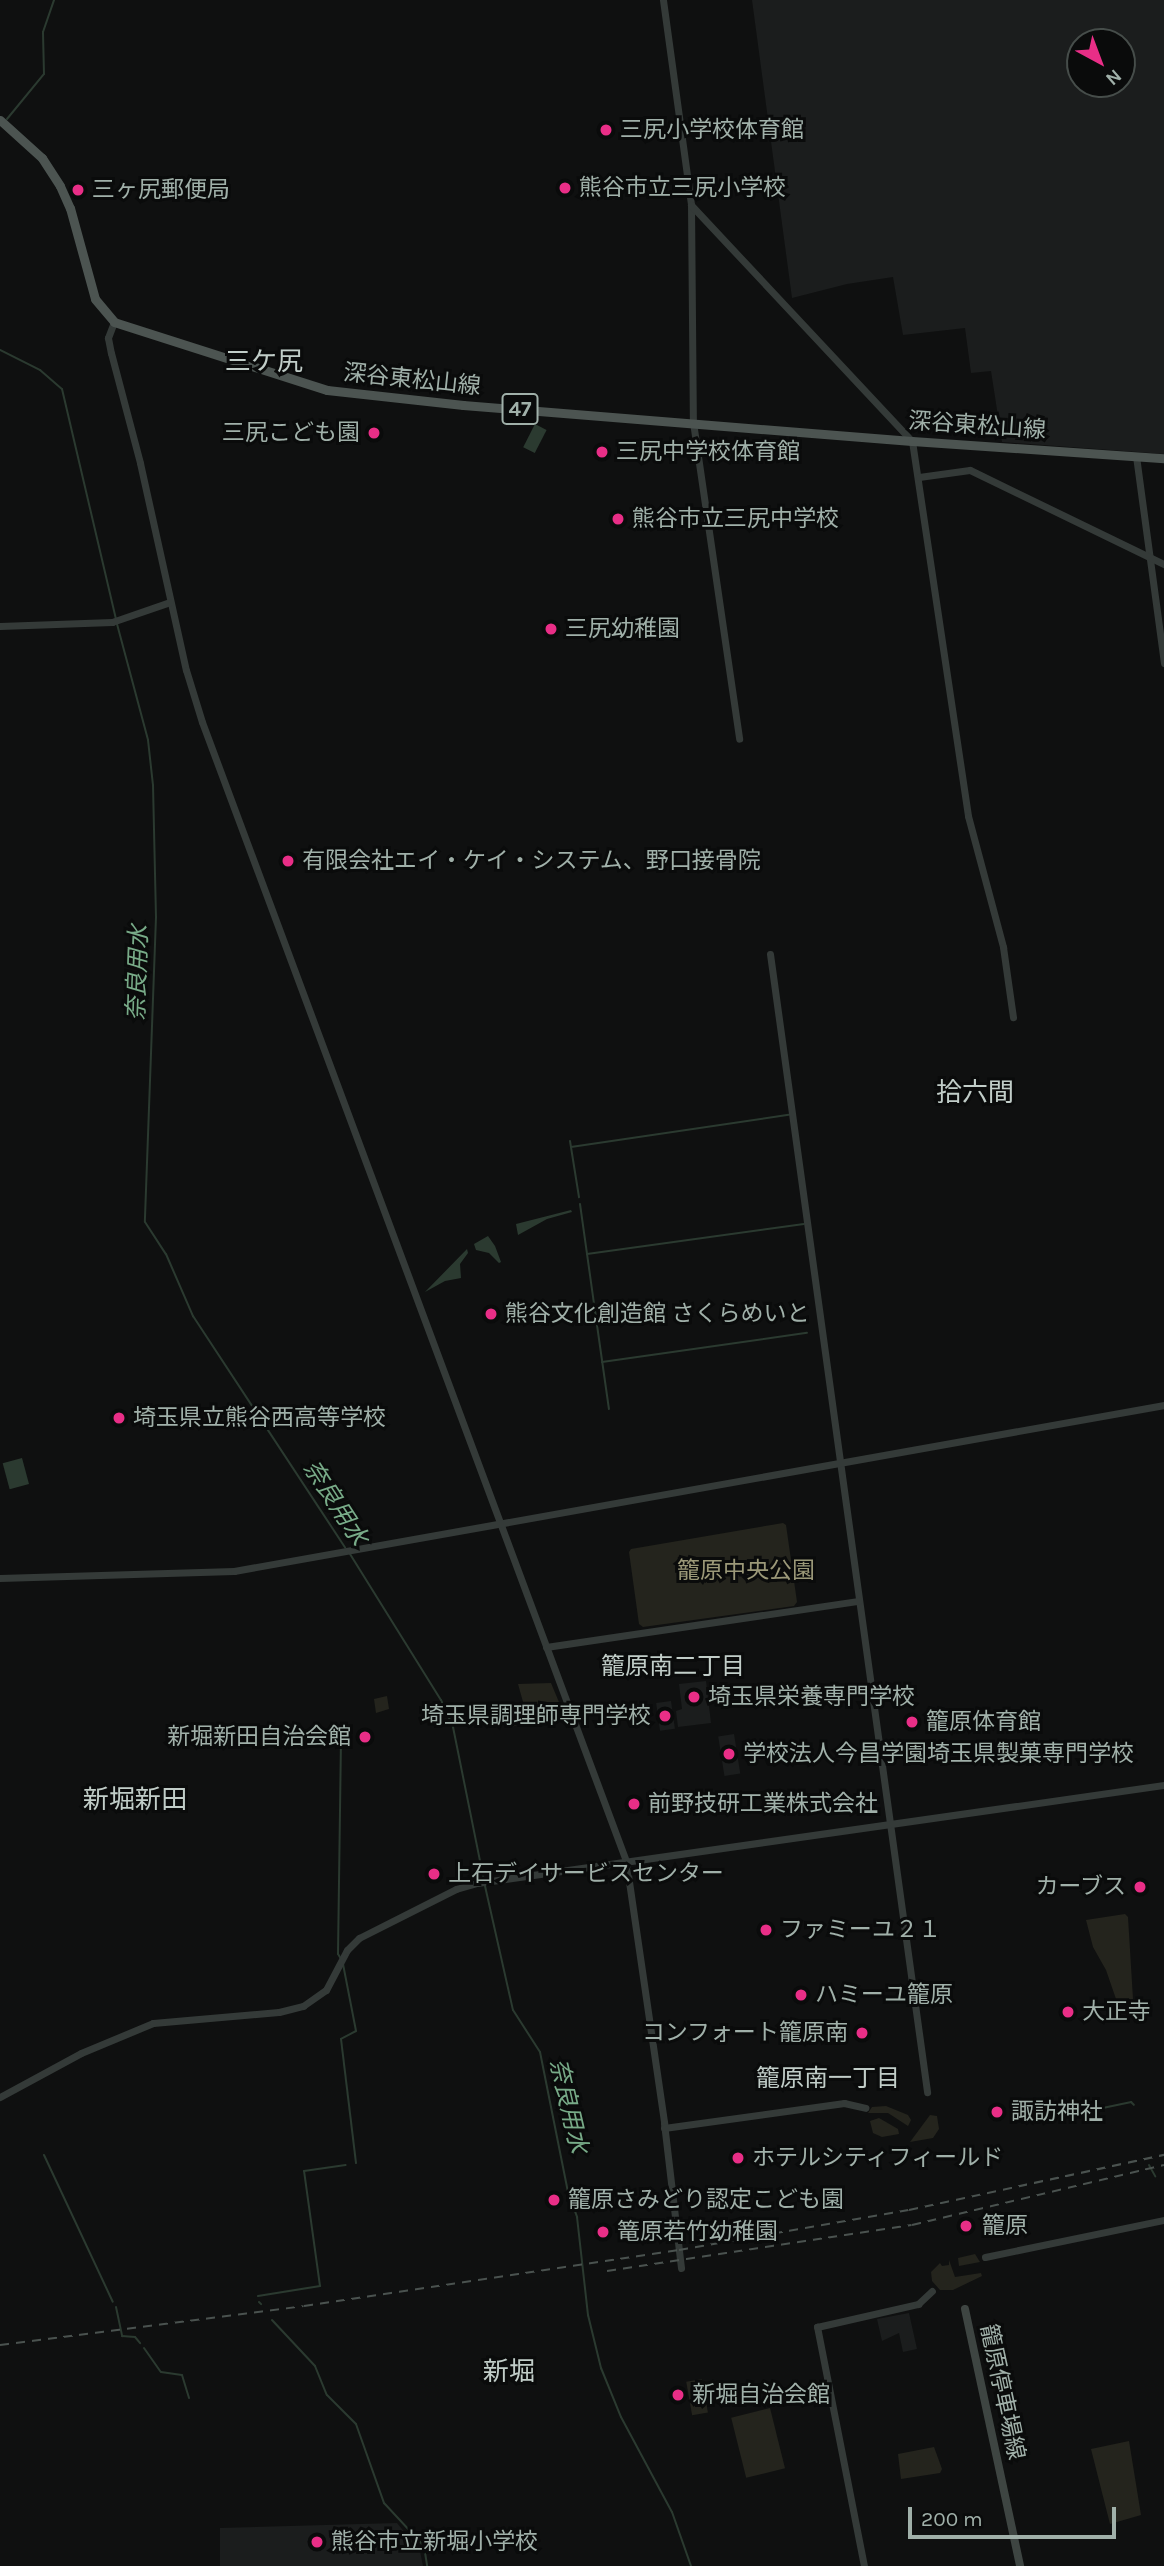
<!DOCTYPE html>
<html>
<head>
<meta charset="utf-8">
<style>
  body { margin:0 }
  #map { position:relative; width:1164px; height:2566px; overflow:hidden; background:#0f1010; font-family:Karla,"Noto Sans JP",sans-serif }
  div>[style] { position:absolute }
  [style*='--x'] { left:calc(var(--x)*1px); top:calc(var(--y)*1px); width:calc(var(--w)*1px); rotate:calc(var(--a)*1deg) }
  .built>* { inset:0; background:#1b1d1d; transform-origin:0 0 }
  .green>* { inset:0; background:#24241d; transform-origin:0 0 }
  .water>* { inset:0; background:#2b3a30; transform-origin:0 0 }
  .stream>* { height:2px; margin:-1px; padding:0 1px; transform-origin:1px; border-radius:1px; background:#2b3a30 }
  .tertiary>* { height:7px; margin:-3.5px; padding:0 3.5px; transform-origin:3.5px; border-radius:3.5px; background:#343a38 }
  .secondary>* { height:8px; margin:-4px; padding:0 4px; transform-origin:4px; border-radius:4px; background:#3e4542 }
  .primary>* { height:9px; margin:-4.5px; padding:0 4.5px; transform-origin:4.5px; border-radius:4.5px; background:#4c5451 }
  .rail>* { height:2px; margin-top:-1px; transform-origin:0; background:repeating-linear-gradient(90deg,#4a524f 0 9px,transparent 0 16px) }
  .dots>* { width:19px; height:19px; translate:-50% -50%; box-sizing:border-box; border:4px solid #0a0b0b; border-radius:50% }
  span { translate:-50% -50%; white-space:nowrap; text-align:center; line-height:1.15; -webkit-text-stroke:6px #0a0b0b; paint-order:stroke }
  .shield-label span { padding:2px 5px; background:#0a0b0b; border:2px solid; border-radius:5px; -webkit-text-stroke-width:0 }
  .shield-label { font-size:21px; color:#a0b0a9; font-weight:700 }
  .poi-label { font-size:23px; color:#a0b0a9 }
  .left { translate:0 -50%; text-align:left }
  .right { translate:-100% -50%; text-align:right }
  .street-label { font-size:23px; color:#a0b0a9 }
  .park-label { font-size:23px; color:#9b9878 }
  .water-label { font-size:24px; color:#78ab88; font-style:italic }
  .neighbourhood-label { font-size:24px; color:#c1cdc8 }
  .quarter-label { font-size:26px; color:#c1cdc8 }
  .north { position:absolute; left:1066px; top:28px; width:70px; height:70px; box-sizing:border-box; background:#0a0b0b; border:2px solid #464d4a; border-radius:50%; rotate:139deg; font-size:19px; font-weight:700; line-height:28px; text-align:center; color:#a0b0a9 }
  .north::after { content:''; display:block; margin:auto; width:24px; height:32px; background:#e92e87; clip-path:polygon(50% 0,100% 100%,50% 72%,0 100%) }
  .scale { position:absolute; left:908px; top:2507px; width:208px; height:32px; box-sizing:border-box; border:4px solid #a0b0a9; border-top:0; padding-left:9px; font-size:21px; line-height:24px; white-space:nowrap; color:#a0b0a9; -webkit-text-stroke:5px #0a0b0b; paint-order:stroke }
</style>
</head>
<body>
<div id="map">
  <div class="built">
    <i style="clip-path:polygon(evenodd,752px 0,1164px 0,1164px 454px,1002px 442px,991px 371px,971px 373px,965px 328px,903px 335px,893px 277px,847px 284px,792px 298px,752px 0,1080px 42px,1122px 42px,1122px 84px,1080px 84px,1080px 42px)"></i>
    <i style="clip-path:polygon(706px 1681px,711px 1723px,678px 1727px,676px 1711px,682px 1709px,679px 1684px)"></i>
    <i style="left:671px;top:1701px;width:28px;height:15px;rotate:82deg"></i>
    <i style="left:734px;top:1734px;width:40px;height:16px;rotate:81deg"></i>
    <i style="clip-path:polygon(909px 2313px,917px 2349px,903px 2352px,899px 2333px,882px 2341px,877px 2319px)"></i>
    <i style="clip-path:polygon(397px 2523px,420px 2551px,423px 2566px,220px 2566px,220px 2528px)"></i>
  </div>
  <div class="green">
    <i style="clip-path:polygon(783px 1523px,786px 1525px,797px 1602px,794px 1606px,643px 1627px,639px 1624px,629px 1552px,631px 1549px)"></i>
    <i style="clip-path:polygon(551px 1683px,561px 1707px,512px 1727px,511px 1713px,525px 1709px,518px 1684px)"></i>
    <i style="clip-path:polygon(387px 1696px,389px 1709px,376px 1713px,374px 1699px)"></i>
    <i style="clip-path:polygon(1125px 1914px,1128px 1917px,1133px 1999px,1116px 1999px,1106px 1970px,1093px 1947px,1086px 1920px)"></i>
    <i style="clip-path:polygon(886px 2106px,908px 2115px,911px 2120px,908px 2126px,888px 2113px,868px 2113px,872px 2107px)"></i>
    <i style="clip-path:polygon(930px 2115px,937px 2116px,939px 2129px,933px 2138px,910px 2142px)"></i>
    <i style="clip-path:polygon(879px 2118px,898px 2129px,899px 2134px,882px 2137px,873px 2133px,870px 2121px)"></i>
    <i style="clip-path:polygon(975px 2254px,980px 2262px,959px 2266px,958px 2258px)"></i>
    <i style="clip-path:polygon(949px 2260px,955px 2277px,981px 2273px,982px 2276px,953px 2290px,940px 2290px,932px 2281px,931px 2272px,940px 2263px,942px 2266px,949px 2265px)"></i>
    <i style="left:702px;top:2379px;width:34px;height:16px;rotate:80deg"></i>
    <i style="left:770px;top:2408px;width:62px;height:40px;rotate:76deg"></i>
    <i style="clip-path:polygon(1129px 2441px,1141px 2515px,1110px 2524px,1091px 2449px)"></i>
    <i style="clip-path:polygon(934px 2447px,942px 2469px,940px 2473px,901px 2479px,898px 2454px)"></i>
  </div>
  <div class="water">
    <i style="left:535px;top:424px;width:13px;height:26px;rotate:27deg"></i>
    <i style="clip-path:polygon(571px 1210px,572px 1212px,547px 1219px,518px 1235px,516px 1224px)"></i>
    <i style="clip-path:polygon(488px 1236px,495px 1246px,501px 1262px,499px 1263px,489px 1253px,476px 1250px,474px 1244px)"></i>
    <i style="clip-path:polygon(467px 1249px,468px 1253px,460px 1264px,461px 1278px,445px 1281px,425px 1292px)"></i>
    <i style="left:22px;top:1458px;width:27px;height:20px;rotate:75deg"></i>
  </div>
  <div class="stream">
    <i style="--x:7;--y:119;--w:58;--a:-50.6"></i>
    <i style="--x:44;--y:74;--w:42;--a:-91.4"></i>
    <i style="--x:43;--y:32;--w:34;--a:-71"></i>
    <i style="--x:0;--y:350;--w:45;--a:26.6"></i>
    <i style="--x:40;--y:370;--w:29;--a:41"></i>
    <i style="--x:62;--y:389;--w:236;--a:76.8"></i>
    <i style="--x:117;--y:624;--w:120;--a:75"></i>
    <i style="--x:148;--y:740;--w:45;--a:83.7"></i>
    <i style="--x:153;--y:785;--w:132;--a:88.7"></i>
    <i style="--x:156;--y:917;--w:305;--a:92.1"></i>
    <i style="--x:145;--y:1222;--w:38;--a:57"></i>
    <i style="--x:166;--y:1254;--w:68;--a:66.5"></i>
    <i style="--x:193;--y:1316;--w:277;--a:56.7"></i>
    <i style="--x:570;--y:1141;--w:57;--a:80.9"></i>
    <i style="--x:571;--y:1147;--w:220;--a:-8.4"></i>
    <i style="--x:580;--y:1204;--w:101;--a:82"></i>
    <i style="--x:587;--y:1254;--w:219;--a:-7.9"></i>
    <i style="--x:595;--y:1311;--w:99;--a:81.9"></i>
    <i style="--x:602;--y:1362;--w:207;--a:-8.1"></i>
    <i style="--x:350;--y:1554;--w:172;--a:58.1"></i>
    <i style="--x:441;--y:1700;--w:30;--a:66"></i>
    <i style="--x:453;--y:1727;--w:157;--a:78.6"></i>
    <i style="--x:485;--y:1886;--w:127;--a:77.3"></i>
    <i style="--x:513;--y:2010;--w:50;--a:57.3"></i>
    <i style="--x:540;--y:2052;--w:143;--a:78.7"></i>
    <i style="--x:568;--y:2192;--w:27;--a:70"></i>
    <i style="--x:577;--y:2217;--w:99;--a:83.6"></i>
    <i style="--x:588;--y:2315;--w:55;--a:76.2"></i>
    <i style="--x:601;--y:2368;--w:53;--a:67.8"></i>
    <i style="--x:621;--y:2417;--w:108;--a:61.8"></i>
    <i style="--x:672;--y:2512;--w:57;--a:70.6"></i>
    <i style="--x:341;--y:1959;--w:6;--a:-121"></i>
    <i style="--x:338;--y:1954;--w:225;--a:-89.2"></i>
    <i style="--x:343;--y:1964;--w:68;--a:79"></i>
    <i style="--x:356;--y:2031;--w:17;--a:152"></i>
    <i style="--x:341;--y:2039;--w:125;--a:83.1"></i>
    <i style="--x:1055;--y:2118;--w:78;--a:-11.9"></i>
    <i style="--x:1131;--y:2102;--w:4;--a:45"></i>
    <i style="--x:44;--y:2155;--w:162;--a:64.9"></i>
    <i style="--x:1149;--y:2165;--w:13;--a:61"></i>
    <i style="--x:258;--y:2296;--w:63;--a:-9.2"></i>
    <i style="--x:320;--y:2286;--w:116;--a:-97.9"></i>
    <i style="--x:304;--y:2171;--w:42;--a:-8.1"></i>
    <i style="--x:259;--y:2302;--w:3;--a:45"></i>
    <i style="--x:116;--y:2307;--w:30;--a:78"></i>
    <i style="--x:122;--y:2336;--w:13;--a:4"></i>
    <i style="--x:135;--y:2337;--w:8;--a:50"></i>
    <i style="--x:272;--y:2320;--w:63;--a:46.9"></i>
    <i style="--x:315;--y:2366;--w:31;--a:68"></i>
    <i style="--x:327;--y:2395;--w:41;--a:45"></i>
    <i style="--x:356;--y:2424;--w:84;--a:70.5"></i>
    <i style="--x:384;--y:2503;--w:59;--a:47.1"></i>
    <i style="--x:424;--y:2546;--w:20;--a:81"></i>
    <i style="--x:144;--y:2348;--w:29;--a:55"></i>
    <i style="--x:161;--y:2372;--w:21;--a:8"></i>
    <i style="--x:182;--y:2375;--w:24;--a:73"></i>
  </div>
  <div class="tertiary">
    <i style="--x:663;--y:0;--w:207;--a:82.2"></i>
    <i style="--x:691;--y:205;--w:217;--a:89.5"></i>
    <i style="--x:693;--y:422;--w:320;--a:81.7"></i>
    <i style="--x:691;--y:205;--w:323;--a:46.9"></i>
    <i style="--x:912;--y:441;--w:379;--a:81.5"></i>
    <i style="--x:968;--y:816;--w:136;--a:75"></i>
    <i style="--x:1003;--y:947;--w:71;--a:81.9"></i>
    <i style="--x:114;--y:322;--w:17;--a:111"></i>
    <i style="--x:108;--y:338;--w:15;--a:79"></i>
    <i style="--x:111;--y:353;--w:114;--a:75.2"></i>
    <i style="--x:140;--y:463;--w:212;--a:77.5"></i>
    <i style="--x:186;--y:670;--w:54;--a:72.9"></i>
    <i style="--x:202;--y:722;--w:1215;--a:69.58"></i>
    <i style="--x:626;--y:1861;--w:265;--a:81.7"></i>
    <i style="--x:664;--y:2123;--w:146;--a:83.3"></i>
    <i style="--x:1136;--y:456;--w:209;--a:82.3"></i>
    <i style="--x:919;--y:477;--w:51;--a:-7.8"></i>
    <i style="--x:970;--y:470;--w:216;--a:25.9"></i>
    <i style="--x:0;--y:626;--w:112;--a:-2"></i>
    <i style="--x:112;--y:622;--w:61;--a:-19"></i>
    <i style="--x:770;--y:954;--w:1149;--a:82.14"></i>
    <i style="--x:0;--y:1578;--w:234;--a:-1.7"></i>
    <i style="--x:234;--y:1571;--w:945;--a:-10.12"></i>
    <i style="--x:546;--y:1647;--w:316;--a:-8.4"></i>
    <i style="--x:0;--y:2097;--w:92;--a:-28.5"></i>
    <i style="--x:81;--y:2053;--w:78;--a:-22.6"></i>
    <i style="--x:153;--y:2023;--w:126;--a:-5"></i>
    <i style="--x:279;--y:2012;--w:25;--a:-14"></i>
    <i style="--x:303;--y:2006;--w:28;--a:-35"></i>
    <i style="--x:326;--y:1990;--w:45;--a:-62.3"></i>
    <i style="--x:347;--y:1950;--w:17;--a:-45"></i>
    <i style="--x:359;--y:1938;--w:109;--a:-26.8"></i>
    <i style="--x:456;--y:1889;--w:22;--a:-16"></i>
    <i style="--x:477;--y:1883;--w:694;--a:-8.12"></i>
    <i style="--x:664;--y:2128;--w:182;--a:-7.9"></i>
    <i style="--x:844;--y:2103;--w:22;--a:13"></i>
    <i style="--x:985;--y:2257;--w:183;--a:-11.7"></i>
    <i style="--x:864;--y:2566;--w:244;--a:-101.1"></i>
    <i style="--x:817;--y:2327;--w:104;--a:-12.8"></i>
    <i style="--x:918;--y:2304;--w:19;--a:-43"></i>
  </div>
  <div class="secondary">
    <i style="--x:965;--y:2309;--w:263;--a:77.9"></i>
  </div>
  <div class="primary">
    <i style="--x:0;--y:120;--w:57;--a:42.1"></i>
    <i style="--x:42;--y:158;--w:33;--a:57"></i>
    <i style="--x:60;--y:186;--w:24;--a:66"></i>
    <i style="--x:70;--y:208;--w:94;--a:74.6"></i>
    <i style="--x:95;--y:299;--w:30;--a:50"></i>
    <i style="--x:114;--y:322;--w:224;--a:17.7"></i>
    <i style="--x:327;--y:390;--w:137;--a:6.3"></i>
    <i style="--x:463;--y:405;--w:450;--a:4.6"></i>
    <i style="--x:912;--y:441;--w:253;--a:3.9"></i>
  </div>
  <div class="rail">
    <i style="--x:607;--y:2271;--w:308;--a:-8.6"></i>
    <i style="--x:912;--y:2225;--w:259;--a:-13.4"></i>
    <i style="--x:0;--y:2345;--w:306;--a:-7.3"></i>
    <i style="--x:304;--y:2306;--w:379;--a:-8.5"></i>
    <i style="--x:679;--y:2250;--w:233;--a:-9.9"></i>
    <i style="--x:909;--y:2210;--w:261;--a:-12.2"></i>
  </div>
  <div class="dots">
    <i style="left:606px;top:130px;background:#e92e87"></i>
    <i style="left:565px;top:188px;background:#e92e87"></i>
    <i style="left:78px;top:190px;background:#e92e87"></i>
    <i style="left:374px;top:433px;background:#e92e87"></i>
    <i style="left:602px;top:452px;background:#e92e87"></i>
    <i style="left:618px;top:519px;background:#e92e87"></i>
    <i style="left:551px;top:629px;background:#e92e87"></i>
    <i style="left:288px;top:861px;background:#e92e87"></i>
    <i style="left:491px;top:1314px;background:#e92e87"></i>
    <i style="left:119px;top:1418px;background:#e92e87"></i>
    <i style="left:694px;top:1697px;background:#e92e87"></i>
    <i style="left:665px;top:1716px;background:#e92e87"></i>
    <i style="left:912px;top:1722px;background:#e92e87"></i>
    <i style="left:365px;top:1737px;background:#e92e87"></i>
    <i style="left:729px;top:1754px;background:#e92e87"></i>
    <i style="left:634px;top:1804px;background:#e92e87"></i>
    <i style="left:434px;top:1874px;background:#e92e87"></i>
    <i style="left:1140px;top:1887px;background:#e92e87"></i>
    <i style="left:766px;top:1930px;background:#e92e87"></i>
    <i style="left:801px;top:1995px;background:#e92e87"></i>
    <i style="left:1068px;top:2012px;background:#e92e87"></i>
    <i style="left:862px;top:2033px;background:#e92e87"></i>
    <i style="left:997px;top:2112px;background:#e92e87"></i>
    <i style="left:738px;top:2158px;background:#e92e87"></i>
    <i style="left:554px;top:2200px;background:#e92e87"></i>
    <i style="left:966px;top:2226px;background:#e92e87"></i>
    <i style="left:603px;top:2232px;background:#e92e87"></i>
    <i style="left:678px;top:2395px;background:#e92e87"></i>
    <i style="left:317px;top:2542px;background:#e92e87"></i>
  </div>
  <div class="shield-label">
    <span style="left:520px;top:409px">47</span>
  </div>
  <div class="poi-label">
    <span class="left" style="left:620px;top:130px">三尻小学校体育館</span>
    <span class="left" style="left:579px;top:188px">熊谷市立三尻小学校</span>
    <span class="left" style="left:92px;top:190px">三ヶ尻郵便局</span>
    <span class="right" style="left:360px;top:433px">三尻こども園</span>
    <span class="left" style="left:616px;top:452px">三尻中学校体育館</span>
    <span class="left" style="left:632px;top:519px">熊谷市立三尻中学校</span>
    <span class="left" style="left:565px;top:629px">三尻幼稚園</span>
    <span class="left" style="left:302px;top:861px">有限会社エイ・ケイ・システム、野口接骨院</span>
    <span class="left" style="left:505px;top:1314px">熊谷文化創造館 さくらめいと</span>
    <span class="left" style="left:133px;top:1418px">埼玉県立熊谷西高等学校</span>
    <span class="left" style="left:708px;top:1697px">埼玉県栄養専門学校</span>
    <span class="right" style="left:651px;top:1716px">埼玉県調理師専門学校</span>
    <span class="left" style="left:926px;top:1722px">籠原体育館</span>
    <span class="right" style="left:351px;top:1737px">新堀新田自治会館</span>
    <span class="left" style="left:743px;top:1754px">学校法人今昌学園埼玉県製菓専門学校</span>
    <span class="left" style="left:648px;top:1804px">前野技研工業株式会社</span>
    <span class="left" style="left:448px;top:1874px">上石デイサービスセンター</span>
    <span class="right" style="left:1126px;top:1887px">カーブス</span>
    <span class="left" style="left:780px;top:1930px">ファミーユ２１</span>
    <span class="left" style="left:815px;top:1995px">ハミーユ籠原</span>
    <span class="left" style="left:1082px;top:2012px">大正寺</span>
    <span class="right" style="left:848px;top:2033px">コンフォート籠原南</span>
    <span class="left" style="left:1011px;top:2112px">諏訪神社</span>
    <span class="left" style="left:752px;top:2158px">ホテルシティフィールド</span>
    <span class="left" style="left:568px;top:2200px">籠原さみどり認定こども園</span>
    <span class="left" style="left:982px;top:2226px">籠原</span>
    <span class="left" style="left:617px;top:2232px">篭原若竹幼稚園</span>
    <span class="left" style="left:692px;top:2395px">新堀自治会館</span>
    <span class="left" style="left:331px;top:2542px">熊谷市立新堀小学校</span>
  </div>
  <div class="street-label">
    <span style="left:412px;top:380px;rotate:6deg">深谷東松山線</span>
    <span style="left:977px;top:426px;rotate:4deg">深谷東松山線</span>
    <span style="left:1002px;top:2392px;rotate:78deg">籠原停車場線</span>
  </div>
  <div class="park-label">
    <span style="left:746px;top:1571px">籠原中央公園</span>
  </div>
  <div class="water-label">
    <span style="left:138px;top:973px;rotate:-88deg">奈良用水</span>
    <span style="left:335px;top:1503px;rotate:57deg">奈良用水</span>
    <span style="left:568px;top:2106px;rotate:77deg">奈良用水</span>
  </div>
  <div class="neighbourhood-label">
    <span style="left:673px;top:1667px">籠原南二丁目</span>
    <span style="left:828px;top:2079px">籠原南一丁目</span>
  </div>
  <div class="quarter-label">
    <span style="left:264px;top:362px">三ケ尻</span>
    <span style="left:975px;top:1093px">拾六間</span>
    <span style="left:135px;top:1800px">新堀新田</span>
    <span style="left:509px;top:2372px">新堀</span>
  </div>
  <div class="north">N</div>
  <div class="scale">200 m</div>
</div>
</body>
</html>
